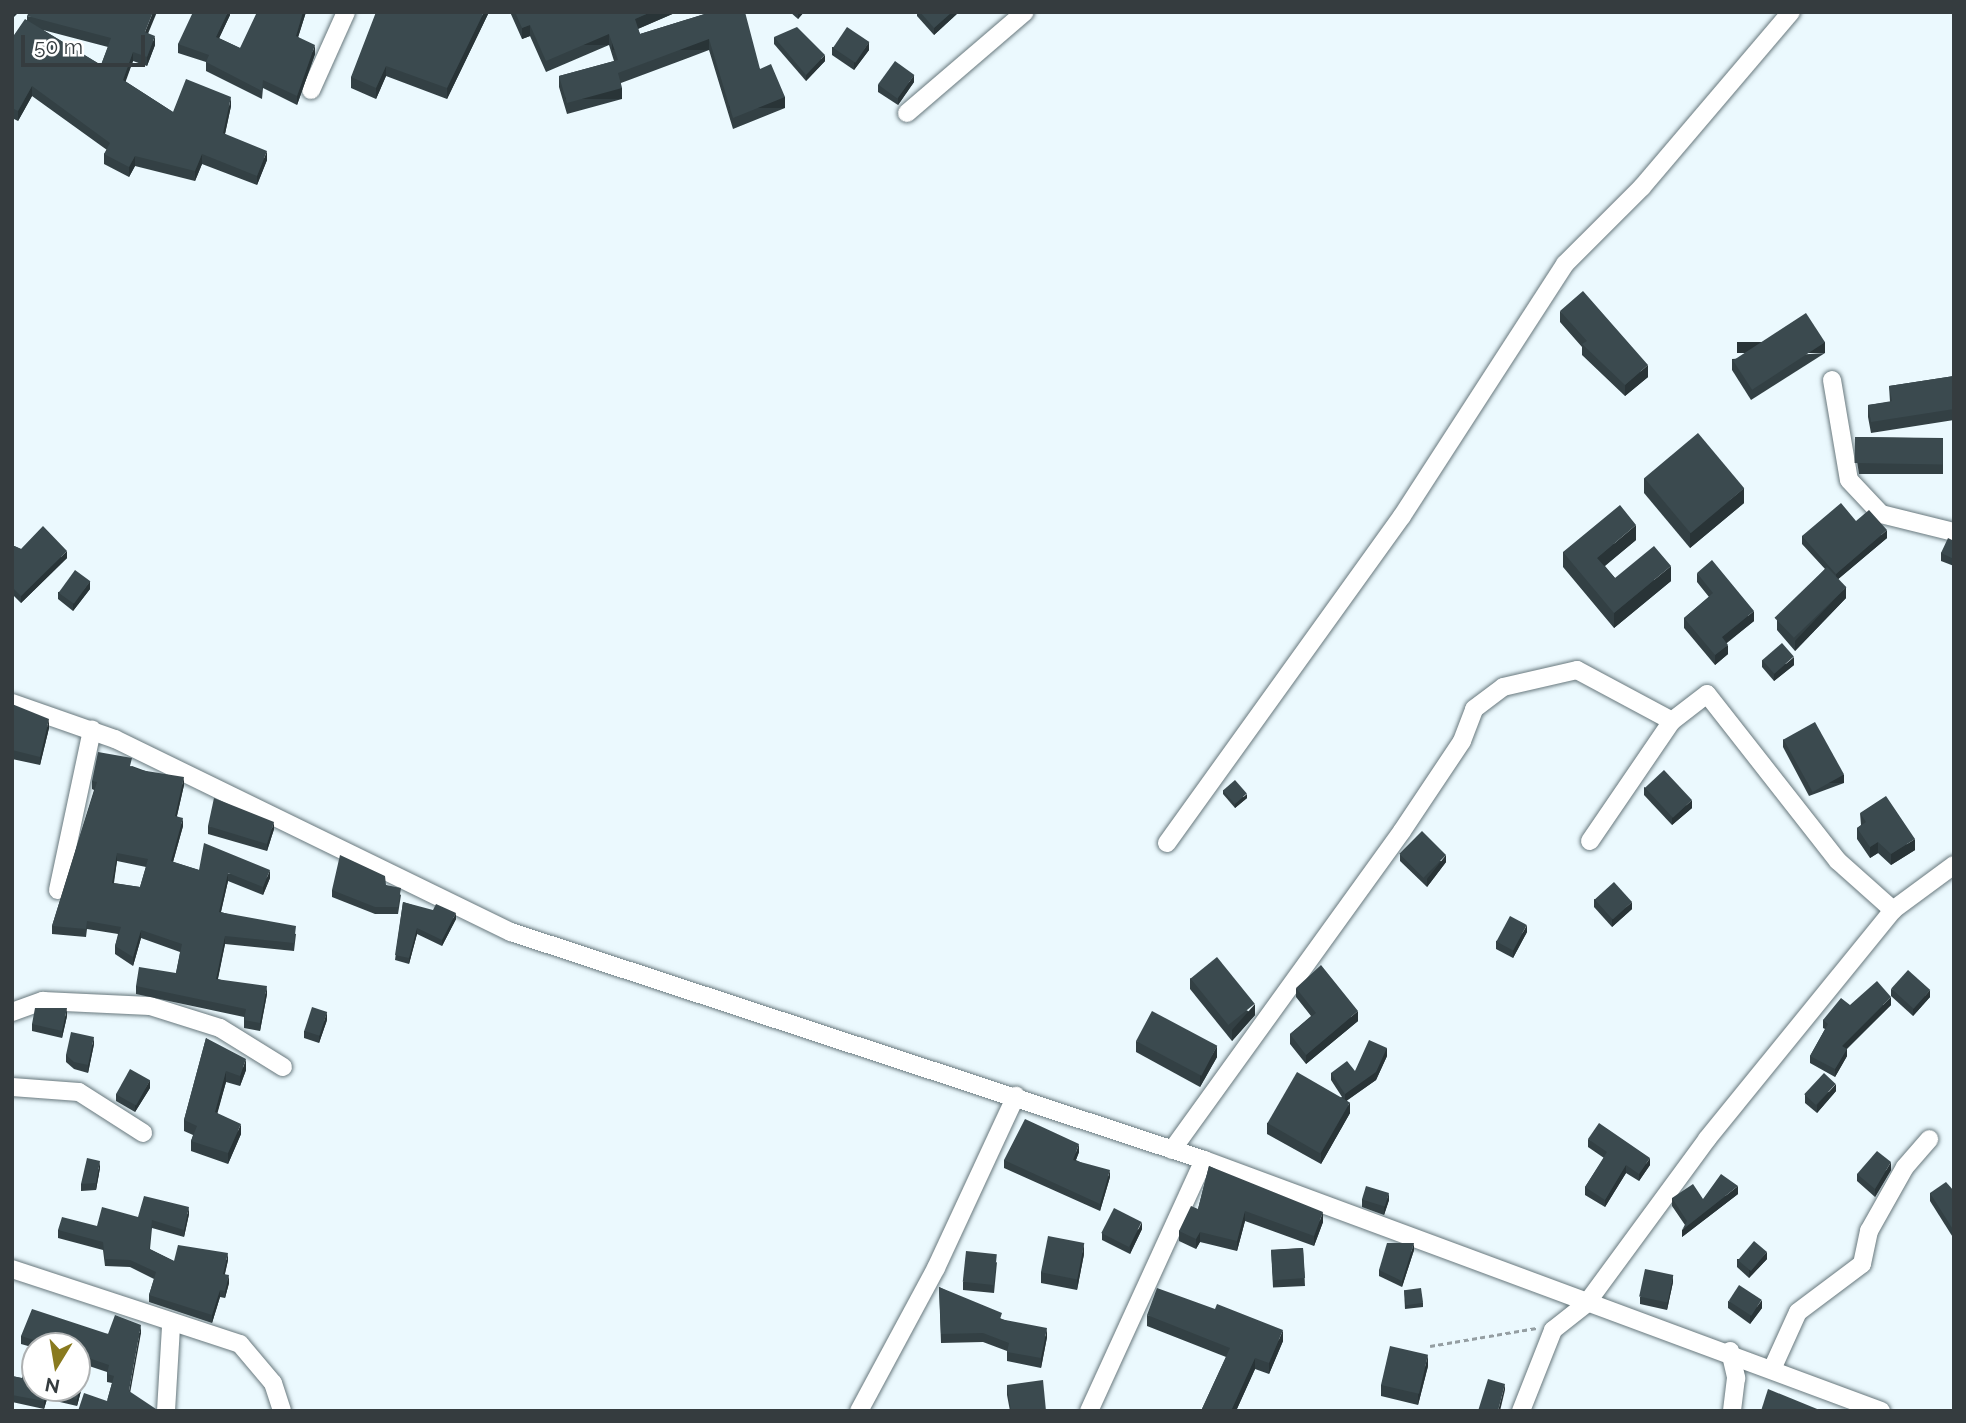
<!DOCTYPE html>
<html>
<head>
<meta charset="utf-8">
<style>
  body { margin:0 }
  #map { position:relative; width:1966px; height:1423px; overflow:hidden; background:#ebf9fe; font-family:Raleway,sans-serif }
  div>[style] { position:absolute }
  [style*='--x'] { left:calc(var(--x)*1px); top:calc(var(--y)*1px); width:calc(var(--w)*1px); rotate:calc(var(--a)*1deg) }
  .path>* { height:2.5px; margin-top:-1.25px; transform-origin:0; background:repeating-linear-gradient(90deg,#949ea2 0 5px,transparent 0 8.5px) }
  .roads { filter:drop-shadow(0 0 2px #68787d) drop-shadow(0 0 2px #68787d) }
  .street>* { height:18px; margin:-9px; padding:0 9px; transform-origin:9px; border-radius:9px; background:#fff }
  .wall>* { inset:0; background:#334044; transform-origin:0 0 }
  .shaded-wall>* { inset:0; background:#293437; transform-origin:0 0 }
  .building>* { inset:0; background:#3b4a4f; transform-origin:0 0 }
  span { translate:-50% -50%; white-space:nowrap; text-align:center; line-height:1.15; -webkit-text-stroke:7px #fff; paint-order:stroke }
  .frame { position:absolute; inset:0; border:14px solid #353c3f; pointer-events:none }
  .north { position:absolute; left:21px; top:1332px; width:70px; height:70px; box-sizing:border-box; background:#fff; border:2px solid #aeb1b2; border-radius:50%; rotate:191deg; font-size:19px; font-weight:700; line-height:28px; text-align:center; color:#353c3f }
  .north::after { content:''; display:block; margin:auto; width:24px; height:32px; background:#897a1f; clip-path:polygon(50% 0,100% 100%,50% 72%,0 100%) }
  .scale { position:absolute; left:21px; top:35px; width:124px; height:32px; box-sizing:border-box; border:4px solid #353c3f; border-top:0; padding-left:9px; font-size:21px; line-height:24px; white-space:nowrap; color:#353c3f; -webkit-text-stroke:5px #fff; paint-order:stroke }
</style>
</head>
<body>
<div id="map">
  <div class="path">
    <i style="--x:1430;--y:1346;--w:108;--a:-9.6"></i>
  </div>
  <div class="roads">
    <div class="street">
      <i style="--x:311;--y:90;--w:85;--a:-65.8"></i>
      <i style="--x:907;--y:113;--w:155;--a:-40.6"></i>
      <i style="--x:1832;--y:380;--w:101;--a:80.4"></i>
      <i style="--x:1849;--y:480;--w:47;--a:46.7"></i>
      <i style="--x:1881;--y:514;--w:75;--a:13.9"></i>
      <i style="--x:12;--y:703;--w:109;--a:19.3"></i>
      <i style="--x:115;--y:739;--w:441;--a:26"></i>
      <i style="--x:511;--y:932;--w:730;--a:18.21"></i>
      <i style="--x:1204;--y:1160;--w:722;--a:20.34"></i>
      <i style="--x:1590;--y:841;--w:145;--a:-55.7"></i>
      <i style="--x:1672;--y:721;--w:44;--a:-37.6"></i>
      <i style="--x:1707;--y:694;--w:212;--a:51.9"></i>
      <i style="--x:1838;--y:861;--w:74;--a:41.7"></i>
      <i style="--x:1167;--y:843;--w:403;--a:-54.3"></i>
      <i style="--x:1402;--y:516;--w:300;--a:-57.1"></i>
      <i style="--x:1565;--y:264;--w:109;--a:-45"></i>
      <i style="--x:1642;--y:187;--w:230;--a:-49.6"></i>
      <i style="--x:58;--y:890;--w:164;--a:-78"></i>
      <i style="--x:12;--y:1012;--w:33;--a:-20"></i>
      <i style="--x:43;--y:1001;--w:107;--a:2.7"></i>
      <i style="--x:150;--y:1006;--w:73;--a:17.4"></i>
      <i style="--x:220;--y:1028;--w:74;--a:31.8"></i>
      <i style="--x:12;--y:1087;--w:67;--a:4.3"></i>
      <i style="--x:79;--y:1092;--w:76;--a:32.6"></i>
      <i style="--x:1172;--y:1150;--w:393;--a:-54.2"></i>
      <i style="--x:1402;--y:831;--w:108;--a:-56.3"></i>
      <i style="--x:1462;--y:741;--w:34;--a:-69"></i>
      <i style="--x:1474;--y:709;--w:36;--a:-37"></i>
      <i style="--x:1503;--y:687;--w:76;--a:-12.9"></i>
      <i style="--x:1577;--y:670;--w:108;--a:28.2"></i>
      <i style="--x:12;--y:1269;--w:240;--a:18.2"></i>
      <i style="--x:240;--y:1344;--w:51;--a:49.8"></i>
      <i style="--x:273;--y:1383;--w:29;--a:72"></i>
      <i style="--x:1730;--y:1351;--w:28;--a:77"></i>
      <i style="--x:1736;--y:1378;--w:33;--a:97"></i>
      <i style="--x:1773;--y:1367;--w:60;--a:-65.6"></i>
      <i style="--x:1798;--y:1312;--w:80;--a:-36.9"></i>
      <i style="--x:1862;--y:1264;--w:34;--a:-78"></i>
      <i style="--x:1869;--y:1231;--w:73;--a:-60.6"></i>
      <i style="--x:1905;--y:1167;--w:37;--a:-49"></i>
      <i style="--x:166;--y:1411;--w:85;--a:-86.6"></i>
      <i style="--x:859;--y:1411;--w:162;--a:-61.7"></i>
      <i style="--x:936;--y:1268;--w:190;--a:-65.1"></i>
      <i style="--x:1089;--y:1411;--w:276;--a:-65.4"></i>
      <i style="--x:1521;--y:1411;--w:87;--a:-68.4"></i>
      <i style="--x:1553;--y:1330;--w:42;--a:-38.2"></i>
      <i style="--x:1586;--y:1304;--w:205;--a:-53.7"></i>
      <i style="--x:1707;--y:1139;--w:295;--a:-50.9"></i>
      <i style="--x:1893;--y:910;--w:76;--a:-36.4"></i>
    </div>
  </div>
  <div class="wall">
    <i style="clip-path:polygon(230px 12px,230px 15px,219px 38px,240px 48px,306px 12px,298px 37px,315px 54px,297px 105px,263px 88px,262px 99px,206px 71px,206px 62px,178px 53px,178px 44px)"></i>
    <i style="clip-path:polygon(489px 12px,447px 99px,386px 76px,376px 99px,351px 88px,351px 77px)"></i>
    <i style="clip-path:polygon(510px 12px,677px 12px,638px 29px,640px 34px,711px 12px,760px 69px,785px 108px,733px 129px,709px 50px,621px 83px,622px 99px,567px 114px,559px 87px,559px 76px,614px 61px,609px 45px,546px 72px,530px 36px,522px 39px)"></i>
    <i style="clip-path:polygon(790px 12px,804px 12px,798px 19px)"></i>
    <i style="clip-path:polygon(917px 12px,959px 12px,934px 35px,917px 16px)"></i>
    <i style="clip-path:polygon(evenodd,27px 16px,148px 33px,155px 45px,147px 66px,133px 61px,125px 81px,173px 112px,231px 106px,225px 134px,267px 160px,257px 185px,202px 164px,195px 181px,135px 166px,129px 177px,104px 164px,104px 154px,107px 150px,32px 96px,18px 121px,12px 118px,12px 38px,27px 20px,27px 16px,43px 30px,108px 47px,101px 65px,43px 30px)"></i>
    <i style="clip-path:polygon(774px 37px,825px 61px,806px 81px,774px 44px)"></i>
    <i style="clip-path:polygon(832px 47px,869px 50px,854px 70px,832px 55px)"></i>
    <i style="clip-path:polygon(914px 82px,898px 105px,878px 92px,878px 85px)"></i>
    <i style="clip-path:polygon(1560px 311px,1648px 377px,1625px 396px,1582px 355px,1582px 347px,1560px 322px)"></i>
    <i style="clip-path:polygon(1825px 353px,1751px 400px,1732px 370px,1732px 359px)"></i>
    <i style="clip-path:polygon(1954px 376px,1954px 420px,1871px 433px,1868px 417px,1868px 405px,1890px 402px,1889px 386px)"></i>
    <i style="clip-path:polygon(1855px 437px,1943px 438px,1943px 474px,1859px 474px,1855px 448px)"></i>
    <i style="clip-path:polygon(1644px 478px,1744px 503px,1690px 548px,1644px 493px)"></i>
    <i style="clip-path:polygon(1856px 521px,1887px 538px,1838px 579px,1846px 598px,1795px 651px,1777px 630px,1777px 620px,1825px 569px,1802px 544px,1802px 536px)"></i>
    <i style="clip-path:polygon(1636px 540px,1605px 566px,1615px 578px,1671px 581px,1614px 628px,1563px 567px,1563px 552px)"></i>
    <i style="clip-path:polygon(1954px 541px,1954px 566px,1941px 561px,1941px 553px)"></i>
    <i style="clip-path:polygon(12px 545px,21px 549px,67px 558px,21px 603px,12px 594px)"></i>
    <i style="clip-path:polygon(1697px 573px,1754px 621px,1726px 643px,1728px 654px,1715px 665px,1684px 628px,1684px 618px,1709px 597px,1697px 582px)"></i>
    <i style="clip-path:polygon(90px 589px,73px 611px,58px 599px,58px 592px)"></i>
    <i style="clip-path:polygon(1762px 660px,1794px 665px,1774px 681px,1762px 667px)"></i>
    <i style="clip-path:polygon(12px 704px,49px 728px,40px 765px,12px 759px)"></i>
    <i style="clip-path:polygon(1783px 739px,1844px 783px,1809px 796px,1783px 747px)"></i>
    <i style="clip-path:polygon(evenodd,132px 766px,184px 785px,177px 816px,183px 826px,173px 862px,199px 870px,270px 878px,263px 895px,228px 881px,221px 912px,296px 934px,294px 951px,225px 944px,218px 979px,267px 994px,260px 1031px,244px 1028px,244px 1017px,136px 994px,136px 986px,176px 973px,180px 952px,141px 938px,133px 966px,115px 954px,115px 946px,118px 934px,87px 929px,86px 937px,52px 934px,52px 926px,94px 790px,92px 789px,92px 781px,132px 766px,117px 861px,146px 867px,140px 887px,114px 883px,117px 861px)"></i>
    <i style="clip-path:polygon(1644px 787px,1692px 808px,1672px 825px,1644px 795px)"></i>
    <i style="clip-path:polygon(1223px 790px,1247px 798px,1235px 808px,1223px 794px)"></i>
    <i style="clip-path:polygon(1860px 813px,1915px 850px,1891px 865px,1878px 853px,1870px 858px,1857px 839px,1857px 828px,1861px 825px)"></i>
    <i style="clip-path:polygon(208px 826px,274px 829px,267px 851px,208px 834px)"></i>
    <i style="clip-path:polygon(1400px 854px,1446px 862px,1427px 887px,1400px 861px)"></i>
    <i style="clip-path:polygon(386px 885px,401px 895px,398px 914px,375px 914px,332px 897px,332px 890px)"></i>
    <i style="clip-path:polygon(1594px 899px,1632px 909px,1612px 927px,1594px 907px)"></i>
    <i style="clip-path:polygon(403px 902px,456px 919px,442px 946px,417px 934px,409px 964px,395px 960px)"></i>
    <i style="clip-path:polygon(1527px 932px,1513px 958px,1496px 949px,1496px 941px)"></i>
    <i style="clip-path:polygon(1190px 978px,1255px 1015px,1232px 1041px,1190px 989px)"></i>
    <i style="clip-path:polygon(1296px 988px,1358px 1021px,1306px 1064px,1290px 1044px,1290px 1034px,1311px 1016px,1296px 997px)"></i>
    <i style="clip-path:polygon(1891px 989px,1930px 997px,1913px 1016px,1891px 996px)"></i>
    <i style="clip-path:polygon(1850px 1005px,1891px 1005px,1847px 1049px,1847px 1056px,1835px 1077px,1810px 1063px,1810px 1056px,1825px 1029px,1823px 1028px,1823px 1020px)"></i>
    <i style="clip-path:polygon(67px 1016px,62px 1038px,32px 1031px,32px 1024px)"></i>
    <i style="clip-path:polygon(327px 1020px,319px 1043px,304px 1038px,304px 1031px)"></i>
    <i style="clip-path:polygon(206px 1038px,246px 1070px,240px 1086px,226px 1082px,217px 1113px,241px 1134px,228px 1164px,191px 1151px,191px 1141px,193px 1135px,184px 1131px,184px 1120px)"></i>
    <i style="clip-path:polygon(1136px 1041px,1217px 1057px,1200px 1087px,1136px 1052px)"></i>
    <i style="clip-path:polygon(94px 1044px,88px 1073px,74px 1069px,66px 1062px,66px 1055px)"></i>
    <i style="clip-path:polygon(1387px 1056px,1376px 1080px,1347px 1100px,1350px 1113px,1321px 1164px,1267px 1134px,1267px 1123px,1342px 1097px,1331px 1080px,1331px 1073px,1355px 1071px)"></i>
    <i style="clip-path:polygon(150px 1088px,135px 1112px,116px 1101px,116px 1094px)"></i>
    <i style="clip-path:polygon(1836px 1091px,1817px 1113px,1805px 1103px,1805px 1095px)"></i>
    <i style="clip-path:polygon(1588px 1139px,1650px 1165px,1639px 1181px,1626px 1173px,1605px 1207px,1585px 1195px,1585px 1187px,1604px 1158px,1588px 1147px)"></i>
    <i style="clip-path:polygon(1079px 1152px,1076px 1160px,1110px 1177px,1100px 1211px,1004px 1168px,1004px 1160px)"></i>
    <i style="clip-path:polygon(1209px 1166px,1323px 1222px,1314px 1246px,1245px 1221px,1237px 1251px,1200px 1242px,1196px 1249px,1179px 1241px,1179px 1231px,1198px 1209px)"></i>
    <i style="clip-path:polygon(100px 1168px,96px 1190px,81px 1191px,81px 1184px)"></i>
    <i style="clip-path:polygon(1891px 1170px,1875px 1197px,1857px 1181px,1857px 1174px)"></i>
    <i style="clip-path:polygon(1954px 1191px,1954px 1239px,1930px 1201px,1930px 1193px)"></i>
    <i style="clip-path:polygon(1738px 1194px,1682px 1237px,1685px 1225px,1672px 1206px,1672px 1198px,1703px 1199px)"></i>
    <i style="clip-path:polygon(1362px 1199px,1389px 1200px,1384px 1215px,1362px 1207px)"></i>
    <i style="clip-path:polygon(189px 1214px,184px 1237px,152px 1228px,150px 1249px,174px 1261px,228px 1260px,225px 1274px,229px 1283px,225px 1298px,220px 1297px,212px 1323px,149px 1302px,149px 1295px,154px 1279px,130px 1267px,105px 1266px,103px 1250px,58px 1238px,58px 1230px,97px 1226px,138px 1217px)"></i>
    <i style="clip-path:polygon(1142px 1229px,1130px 1254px,1102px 1240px,1102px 1233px)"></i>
    <i style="left:1303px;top:1248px;width:38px;height:32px;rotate:87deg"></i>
    <i style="clip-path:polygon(1414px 1250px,1402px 1287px,1379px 1276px,1379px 1270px)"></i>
    <i style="clip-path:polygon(1084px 1254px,1077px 1290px,1041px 1283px,1041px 1272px)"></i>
    <i style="clip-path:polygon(1737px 1259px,1767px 1259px,1749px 1278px,1737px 1267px)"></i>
    <i style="clip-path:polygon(997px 1262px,994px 1293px,963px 1290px,963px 1282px)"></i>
    <i style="clip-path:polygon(1673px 1282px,1667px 1310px,1640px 1304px,1640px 1297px)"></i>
    <i style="clip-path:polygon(939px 1287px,1002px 1319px,1047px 1337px,1041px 1368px,1007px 1361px,1007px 1351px,983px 1342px,941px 1343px)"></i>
    <i style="clip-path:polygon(1404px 1290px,1423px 1303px,1423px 1307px,1405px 1309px)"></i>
    <i style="clip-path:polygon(1728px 1301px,1762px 1308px,1750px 1324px,1728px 1308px)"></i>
    <i style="clip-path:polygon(1147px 1315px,1283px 1341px,1269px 1374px,1255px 1369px,1236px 1411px,1201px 1411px,1226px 1357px,1147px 1326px)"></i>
    <i style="clip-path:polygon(141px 1333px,107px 1401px,112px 1383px,107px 1382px,107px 1372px,77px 1362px,77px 1346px,35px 1346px,35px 1348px,21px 1344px,21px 1336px)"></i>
    <i style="clip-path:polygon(1428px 1366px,1418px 1405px,1381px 1396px,1381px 1385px)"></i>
    <i style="clip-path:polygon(12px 1376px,81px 1391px,77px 1406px,47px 1399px,44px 1409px,12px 1402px)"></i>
    <i style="clip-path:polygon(1007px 1385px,1046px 1411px,1010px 1411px,1007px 1395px)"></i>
  </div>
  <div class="shaded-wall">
    <i style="clip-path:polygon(12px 12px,19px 12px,12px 19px)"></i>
    <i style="clip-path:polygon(153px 12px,157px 12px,145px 41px,145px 32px)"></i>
    <i style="clip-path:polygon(228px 12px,230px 12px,230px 15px,216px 45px,216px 37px)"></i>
    <i style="clip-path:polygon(303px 12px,306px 12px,296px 44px,296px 36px)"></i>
    <i style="clip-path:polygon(484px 12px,489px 12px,447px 99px,447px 88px)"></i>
    <i style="clip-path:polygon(651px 12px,677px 12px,635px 30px,635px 19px)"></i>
    <i style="clip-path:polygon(798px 12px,804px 12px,798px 19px)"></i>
    <i style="clip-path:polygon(952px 12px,959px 12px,934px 35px,934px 28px)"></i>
    <i style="clip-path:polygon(530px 25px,530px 36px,522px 39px,522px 28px)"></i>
    <i style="left:609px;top:34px;width:11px;height:69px;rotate:90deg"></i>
    <i style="clip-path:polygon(155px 36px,155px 45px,147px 66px,147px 57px)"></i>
    <i style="left:709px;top:39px;width:11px;height:97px;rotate:90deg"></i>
    <i style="clip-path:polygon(869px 42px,869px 50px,854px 70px,854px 63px)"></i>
    <i style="clip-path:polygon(315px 45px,315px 54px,297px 105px,297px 96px)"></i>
    <i style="clip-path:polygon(133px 52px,133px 61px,123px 89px,123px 80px)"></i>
    <i style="clip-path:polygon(825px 55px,825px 61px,806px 81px,806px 75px)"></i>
    <i style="clip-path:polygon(386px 66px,386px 76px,376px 99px,376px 88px)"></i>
    <i style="clip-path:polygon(914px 75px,914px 82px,898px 105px,898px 98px)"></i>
    <i style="clip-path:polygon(32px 86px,32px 96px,18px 121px,18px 111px)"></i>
    <i style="left:622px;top:88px;width:11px;height:57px;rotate:90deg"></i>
    <i style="clip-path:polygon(231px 97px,231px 106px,223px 143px,223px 133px)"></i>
    <i style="left:785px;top:97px;width:11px;height:56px;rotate:90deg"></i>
    <i style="clip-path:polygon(267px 151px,267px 160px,257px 185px,257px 176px)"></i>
    <i style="clip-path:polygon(202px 154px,202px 164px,195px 181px,195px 171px)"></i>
    <i style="clip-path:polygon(135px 156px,135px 166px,129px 177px,129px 167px)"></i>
    <i style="left:1825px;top:342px;width:11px;height:88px;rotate:90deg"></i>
    <i style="clip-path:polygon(1648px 365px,1648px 377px,1625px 396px,1625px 385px)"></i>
    <i style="clip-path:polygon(1744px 488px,1744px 503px,1690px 548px,1690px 533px)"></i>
    <i style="clip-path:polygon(1636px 525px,1636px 540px,1597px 572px,1597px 558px)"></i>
    <i style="clip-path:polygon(1887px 530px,1887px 538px,1836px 581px,1836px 574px)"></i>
    <i style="clip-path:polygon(67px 551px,67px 558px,21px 603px,21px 596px)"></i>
    <i style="clip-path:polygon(1671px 566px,1671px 581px,1614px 628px,1614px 613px)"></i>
    <i style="clip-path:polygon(90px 581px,90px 589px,73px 611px,73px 603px)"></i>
    <i style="clip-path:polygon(1846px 587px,1846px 598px,1795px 651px,1795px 641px)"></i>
    <i style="clip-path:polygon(1754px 611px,1754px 621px,1722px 647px,1722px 637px)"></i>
    <i style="clip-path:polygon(1728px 645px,1728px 654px,1715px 665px,1715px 655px)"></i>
    <i style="clip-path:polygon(1794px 657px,1794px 665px,1774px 681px,1774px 674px)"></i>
    <i style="clip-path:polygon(49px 719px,49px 728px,40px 765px,40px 757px)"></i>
    <i style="left:1844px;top:775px;width:8px;height:37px;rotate:90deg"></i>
    <i style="clip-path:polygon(184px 777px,184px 785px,175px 824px,175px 816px)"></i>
    <i style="clip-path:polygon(1247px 794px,1247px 798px,1235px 808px,1235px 804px)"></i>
    <i style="clip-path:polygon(1692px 800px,1692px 808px,1672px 825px,1672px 818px)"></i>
    <i style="clip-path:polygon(183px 818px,183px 826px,171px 869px,171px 861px)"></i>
    <i style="clip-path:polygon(274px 822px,274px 829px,267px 851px,267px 844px)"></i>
    <i style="clip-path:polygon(1915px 839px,1915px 850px,1891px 865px,1891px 854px)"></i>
    <i style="clip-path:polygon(1878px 842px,1878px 853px,1870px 858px,1870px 847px)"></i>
    <i style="clip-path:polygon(117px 853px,117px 861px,112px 891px,112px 883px)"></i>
    <i style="clip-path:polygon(1446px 855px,1446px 862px,1427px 887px,1427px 879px)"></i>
    <i style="clip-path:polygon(270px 870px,270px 878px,263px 895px,263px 887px)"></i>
    <i style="clip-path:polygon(228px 873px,228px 881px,219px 920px,219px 912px)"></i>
    <i style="clip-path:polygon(1632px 902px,1632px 909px,1612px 927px,1612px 919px)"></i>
    <i style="clip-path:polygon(456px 913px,456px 919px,442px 946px,442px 940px)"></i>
    <i style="clip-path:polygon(1527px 925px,1527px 932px,1513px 958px,1513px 950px)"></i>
    <i style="clip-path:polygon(417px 928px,417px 934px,409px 964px,409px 958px)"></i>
    <i style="clip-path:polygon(141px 930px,141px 938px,133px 966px,133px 957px)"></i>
    <i style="clip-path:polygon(225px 936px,225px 944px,216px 987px,216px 979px)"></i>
    <i style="clip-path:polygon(267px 986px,267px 994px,260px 1031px,260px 1023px)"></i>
    <i style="clip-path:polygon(1930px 990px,1930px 997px,1913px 1016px,1913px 1009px)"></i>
    <i style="clip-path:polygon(1891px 997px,1891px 1005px,1842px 1053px,1842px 1046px)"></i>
    <i style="clip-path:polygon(1255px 1004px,1255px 1015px,1232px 1041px,1232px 1030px)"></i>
    <i style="clip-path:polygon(67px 1008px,67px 1016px,62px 1038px,62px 1031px)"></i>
    <i style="clip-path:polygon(1358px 1011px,1358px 1021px,1306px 1064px,1306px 1055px)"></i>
    <i style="clip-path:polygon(327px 1012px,327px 1020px,319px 1043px,319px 1036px)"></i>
    <i style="clip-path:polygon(94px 1037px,94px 1044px,88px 1073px,88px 1065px)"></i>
    <i style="clip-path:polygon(1217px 1046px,1217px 1057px,1200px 1087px,1200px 1076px)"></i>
    <i style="clip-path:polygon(1387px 1048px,1387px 1056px,1376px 1080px,1345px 1102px,1345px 1094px)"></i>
    <i style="clip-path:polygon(1847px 1049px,1847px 1056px,1835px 1077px,1835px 1069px)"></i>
    <i style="clip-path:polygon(246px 1059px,246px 1070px,240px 1086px,240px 1076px)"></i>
    <i style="clip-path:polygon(226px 1071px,226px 1082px,215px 1122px,215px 1112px)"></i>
    <i style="clip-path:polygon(150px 1080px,150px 1088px,135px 1112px,135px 1105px)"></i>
    <i style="clip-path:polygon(1836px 1084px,1836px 1091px,1817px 1113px,1817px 1105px)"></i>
    <i style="clip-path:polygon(1350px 1102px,1350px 1113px,1321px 1164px,1321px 1153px)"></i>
    <i style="clip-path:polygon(241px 1124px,241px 1134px,228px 1164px,228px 1153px)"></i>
    <i style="clip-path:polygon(1079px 1144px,1079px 1152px,1073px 1167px,1073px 1160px)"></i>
    <i style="clip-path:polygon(1650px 1158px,1650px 1165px,1639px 1181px,1639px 1174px)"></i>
    <i style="clip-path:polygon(100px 1161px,100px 1168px,96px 1190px,96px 1183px)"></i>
    <i style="clip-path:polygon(1891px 1162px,1891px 1170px,1875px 1197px,1875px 1189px)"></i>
    <i style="clip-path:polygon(1626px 1165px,1626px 1173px,1605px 1207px,1605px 1200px)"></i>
    <i style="clip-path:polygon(1110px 1170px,1110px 1177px,1100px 1211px,1100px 1204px)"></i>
    <i style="clip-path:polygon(1738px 1186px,1738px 1194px,1682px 1237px,1682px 1230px)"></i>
    <i style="clip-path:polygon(1389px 1193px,1389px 1200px,1384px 1215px,1384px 1207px)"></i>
    <i style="clip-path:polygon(189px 1207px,189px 1214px,184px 1237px,184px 1230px)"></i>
    <i style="clip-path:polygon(1245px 1211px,1245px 1221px,1237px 1251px,1237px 1241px)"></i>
    <i style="clip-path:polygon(1323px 1212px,1323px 1222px,1314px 1246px,1314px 1236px)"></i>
    <i style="clip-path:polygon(1142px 1222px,1142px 1229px,1130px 1254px,1130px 1246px)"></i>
    <i style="clip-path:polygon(1200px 1232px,1200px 1242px,1196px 1249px,1196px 1239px)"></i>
    <i style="clip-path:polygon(1084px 1243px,1084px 1254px,1077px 1290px,1077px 1279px)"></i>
    <i style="clip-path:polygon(1414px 1243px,1414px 1250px,1402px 1287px,1402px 1281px)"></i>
    <i style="clip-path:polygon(1767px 1252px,1767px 1259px,1749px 1278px,1749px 1270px)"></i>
    <i style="clip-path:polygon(228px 1253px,228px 1260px,223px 1281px,223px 1274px)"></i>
    <i style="clip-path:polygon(229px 1275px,229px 1283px,225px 1298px,225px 1291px)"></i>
    <i style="clip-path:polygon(1673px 1275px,1673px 1282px,1667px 1310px,1667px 1302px)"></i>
    <i style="clip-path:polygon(220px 1290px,220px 1297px,212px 1323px,212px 1315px)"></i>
    <i style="clip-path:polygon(1762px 1300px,1762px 1308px,1750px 1324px,1750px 1316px)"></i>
    <i style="clip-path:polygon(141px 1325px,141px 1333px,129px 1399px,129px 1391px)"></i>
    <i style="clip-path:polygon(1047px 1328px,1047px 1337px,1041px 1368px,1041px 1358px)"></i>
    <i style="clip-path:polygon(1283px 1330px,1283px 1341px,1269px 1374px,1269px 1363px)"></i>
    <i style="clip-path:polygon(1428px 1355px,1428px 1366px,1418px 1405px,1418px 1394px)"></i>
    <i style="clip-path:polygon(1255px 1358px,1255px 1369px,1236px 1411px,1231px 1411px)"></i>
    <i style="clip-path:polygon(81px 1384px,81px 1391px,77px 1406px,77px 1399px)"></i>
    <i style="clip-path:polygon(1505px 1384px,1505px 1390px,1500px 1411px,1498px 1411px)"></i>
    <i style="clip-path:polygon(47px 1392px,47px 1399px,44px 1409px,44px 1401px)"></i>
  </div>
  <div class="building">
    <i style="clip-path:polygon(29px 12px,153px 12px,145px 32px,155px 36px,147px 57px,133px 52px,123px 80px,173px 112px,186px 79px,231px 97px,223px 133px,267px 151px,257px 176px,202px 154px,195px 171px,135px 156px,129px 167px,104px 154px,110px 143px,32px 86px,18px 111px,12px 108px,12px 38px,25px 19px,101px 65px,111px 38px,27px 16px)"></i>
    <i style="clip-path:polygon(193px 12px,228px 12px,216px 37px,240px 48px,257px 12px,303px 12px,296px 36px,315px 45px,297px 96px,263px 80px,262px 91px,206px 62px,209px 55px,178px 44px)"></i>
    <i style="clip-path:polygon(376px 12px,484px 12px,447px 88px,386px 66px,376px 88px,351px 77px)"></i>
    <i style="clip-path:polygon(515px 12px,651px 12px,635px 19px,640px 34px,711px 12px,745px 12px,760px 69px,771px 64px,785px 97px,733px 118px,709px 39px,618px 73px,622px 88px,567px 103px,559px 76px,618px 60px,609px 34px,546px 61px,530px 25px,522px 28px)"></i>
    <i style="clip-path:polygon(920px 12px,952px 12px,934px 28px)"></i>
    <i style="clip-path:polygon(797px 27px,825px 55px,806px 75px,774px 37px)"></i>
    <i style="left:847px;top:27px;width:27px;height:25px;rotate:34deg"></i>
    <i style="left:895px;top:61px;width:24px;height:29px;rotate:36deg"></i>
    <i style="clip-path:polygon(1583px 291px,1648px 365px,1625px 385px,1582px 344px,1587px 341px,1560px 311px)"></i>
    <i style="left:1806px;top:313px;width:35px;height:87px;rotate:57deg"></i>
    <i style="clip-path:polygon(1954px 376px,1954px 409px,1871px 422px,1868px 405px,1892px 401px,1889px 386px)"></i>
    <i style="left:1698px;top:433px;width:72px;height:70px;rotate:50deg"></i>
    <i style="left:1855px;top:437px;width:88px;height:26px;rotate:1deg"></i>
    <i style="clip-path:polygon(1841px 503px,1856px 521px,1869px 510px,1887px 530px,1836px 574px,1802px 536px)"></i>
    <i style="clip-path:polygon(1620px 505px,1636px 525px,1597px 558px,1615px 578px,1654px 546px,1671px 566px,1614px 613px,1563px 552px)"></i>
    <i style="clip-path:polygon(43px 526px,67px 551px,21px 596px,12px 587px,12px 545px,21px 549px)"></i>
    <i style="clip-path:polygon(1948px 538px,1954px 541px,1954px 559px,1941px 553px)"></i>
    <i style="clip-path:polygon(1712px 560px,1754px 611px,1722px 637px,1728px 645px,1715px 655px,1684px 618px,1713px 593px,1697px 573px)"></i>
    <i style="left:1827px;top:567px;width:28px;height:73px;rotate:46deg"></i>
    <i style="left:75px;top:570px;width:19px;height:28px;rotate:36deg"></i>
    <i style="left:1782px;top:643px;width:18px;height:26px;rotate:49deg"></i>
    <i style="clip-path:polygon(12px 704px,49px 719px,40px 757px,12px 750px)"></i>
    <i style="left:1815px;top:722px;width:60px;height:36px;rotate:61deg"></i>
    <i style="clip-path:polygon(evenodd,98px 752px,132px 758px,130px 766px,140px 770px,184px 777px,175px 816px,183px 818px,171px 861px,199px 870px,204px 843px,270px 870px,263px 887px,228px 873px,219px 912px,296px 926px,294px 943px,225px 936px,216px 979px,267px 986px,260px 1023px,244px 1020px,246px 1009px,136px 986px,139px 967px,176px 973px,182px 944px,141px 930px,133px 957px,115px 946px,121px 927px,87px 921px,86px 929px,52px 926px,97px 782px,92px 781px,98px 752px,117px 853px,148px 859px,140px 887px,112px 883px,117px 853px)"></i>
    <i style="left:1664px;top:770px;width:41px;height:26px;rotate:47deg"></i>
    <i style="left:1235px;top:780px;width:18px;height:16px;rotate:49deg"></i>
    <i style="clip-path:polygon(1886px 796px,1915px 839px,1891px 854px,1878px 842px,1870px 847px,1857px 828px,1866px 822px,1860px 813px)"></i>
    <i style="clip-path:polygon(214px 798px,274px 822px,267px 844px,208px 826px)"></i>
    <i style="left:1422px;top:831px;width:34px;height:32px;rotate:45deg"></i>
    <i style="clip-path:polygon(340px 855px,385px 876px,386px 885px,401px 888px,398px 907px,375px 907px,332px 890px)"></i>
    <i style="left:1614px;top:882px;width:27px;height:26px;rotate:48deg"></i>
    <i style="clip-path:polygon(403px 902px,433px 910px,436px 904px,456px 913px,442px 940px,417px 928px,409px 958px,395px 955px)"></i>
    <i style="left:1510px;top:916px;width:19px;height:29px;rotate:28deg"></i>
    <i style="left:1217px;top:957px;width:60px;height:34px;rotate:51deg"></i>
    <i style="clip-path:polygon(1321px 965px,1358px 1011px,1306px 1055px,1290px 1034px,1316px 1013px,1296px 988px)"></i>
    <i style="left:1908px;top:970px;width:30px;height:25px;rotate:42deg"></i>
    <i style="clip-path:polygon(1877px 981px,1891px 997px,1842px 1046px,1847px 1049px,1835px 1069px,1810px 1056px,1828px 1024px,1823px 1020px,1841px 998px,1850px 1005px)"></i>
    <i style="left:312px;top:1007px;width:16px;height:25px;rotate:18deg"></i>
    <i style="clip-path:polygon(35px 1008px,67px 1008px,62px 1031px,32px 1024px)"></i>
    <i style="left:1152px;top:1011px;width:74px;height:34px;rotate:28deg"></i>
    <i style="clip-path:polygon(71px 1032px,94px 1037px,88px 1065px,74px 1062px,66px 1055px)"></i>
    <i style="clip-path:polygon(206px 1038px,246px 1059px,240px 1076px,226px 1071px,215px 1112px,241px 1124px,228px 1153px,191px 1141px,197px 1126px,184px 1120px)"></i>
    <i style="clip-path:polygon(1369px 1040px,1387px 1048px,1376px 1072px,1345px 1094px,1331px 1073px,1347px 1061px,1355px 1071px)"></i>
    <i style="left:130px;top:1069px;width:23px;height:29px;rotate:29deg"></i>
    <i style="left:1297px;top:1072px;width:61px;height:59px;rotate:30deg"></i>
    <i style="left:1824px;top:1073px;width:16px;height:29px;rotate:43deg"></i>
    <i style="clip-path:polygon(1025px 1119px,1079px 1144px,1073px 1160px,1110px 1170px,1100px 1204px,1004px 1160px)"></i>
    <i style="clip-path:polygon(1599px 1123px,1650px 1158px,1639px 1174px,1626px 1165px,1605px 1200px,1585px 1187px,1607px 1152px,1588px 1139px)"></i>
    <i style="clip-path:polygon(1877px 1151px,1891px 1162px,1875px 1189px,1857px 1174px)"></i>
    <i style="clip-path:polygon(87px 1158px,100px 1161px,96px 1183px,81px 1184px)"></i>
    <i style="clip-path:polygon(1209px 1166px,1323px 1212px,1314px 1236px,1245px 1211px,1237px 1241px,1200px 1232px,1196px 1239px,1179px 1231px,1191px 1206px,1198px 1209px)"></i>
    <i style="clip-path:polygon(1721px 1174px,1738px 1186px,1682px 1230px,1687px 1221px,1672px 1198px,1693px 1184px,1703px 1199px)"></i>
    <i style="clip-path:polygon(1946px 1182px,1954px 1191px,1954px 1231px,1930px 1193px)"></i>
    <i style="left:1366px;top:1186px;width:24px;height:14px;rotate:17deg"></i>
    <i style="clip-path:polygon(144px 1196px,189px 1207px,184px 1230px,152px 1220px,149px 1249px,174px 1261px,178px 1245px,228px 1253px,223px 1274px,229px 1275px,225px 1291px,220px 1290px,212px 1315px,149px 1295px,156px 1272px,130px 1260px,105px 1259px,103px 1242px,58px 1230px,62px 1217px,97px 1226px,102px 1207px,138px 1217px)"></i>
    <i style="left:1114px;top:1208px;width:31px;height:28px;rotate:27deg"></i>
    <i style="left:1048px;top:1236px;width:37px;height:37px;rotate:11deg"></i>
    <i style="left:1754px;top:1241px;width:17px;height:25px;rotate:40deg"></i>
    <i style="clip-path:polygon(1387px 1243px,1414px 1243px,1402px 1281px,1379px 1270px)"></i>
    <i style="left:1303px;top:1248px;width:30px;height:32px;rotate:86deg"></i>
    <i style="left:966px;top:1251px;width:31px;height:31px;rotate:6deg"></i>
    <i style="left:1645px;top:1269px;width:29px;height:28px;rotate:12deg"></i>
    <i style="left:1739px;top:1285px;width:27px;height:19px;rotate:33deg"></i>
    <i style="clip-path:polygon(939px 1287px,1002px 1313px,1000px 1319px,1047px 1328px,1041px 1358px,1007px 1352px,1009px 1343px,983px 1333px,941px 1334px)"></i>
    <i style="clip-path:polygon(1157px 1288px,1215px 1309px,1217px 1304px,1283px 1330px,1269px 1363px,1255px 1358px,1231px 1411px,1201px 1411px,1230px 1348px,1147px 1315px)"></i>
    <i style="left:1421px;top:1288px;width:15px;height:17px;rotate:82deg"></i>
    <i style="clip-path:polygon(32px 1309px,108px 1334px,115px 1315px,141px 1325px,129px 1391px,159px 1411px,78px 1411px,84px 1393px,107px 1401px,114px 1376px,107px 1374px,109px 1365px,77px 1354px,77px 1346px,53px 1346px,21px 1336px)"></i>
    <i style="left:1390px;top:1346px;width:39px;height:40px;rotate:13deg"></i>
    <i style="clip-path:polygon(25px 1369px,35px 1372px,35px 1388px,77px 1388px,77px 1383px,81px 1384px,77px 1399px,47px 1392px,44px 1401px,12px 1395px,12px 1376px,22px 1378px)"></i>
    <i style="clip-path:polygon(1488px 1379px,1505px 1384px,1498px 1411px,1478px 1411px)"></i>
    <i style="clip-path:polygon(1043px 1380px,1046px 1411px,1011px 1411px,1007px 1385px)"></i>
    <i style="clip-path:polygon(1768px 1389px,1822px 1411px,1761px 1411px)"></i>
  </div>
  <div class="frame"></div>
  <div class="north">N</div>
  <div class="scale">50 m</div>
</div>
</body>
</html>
